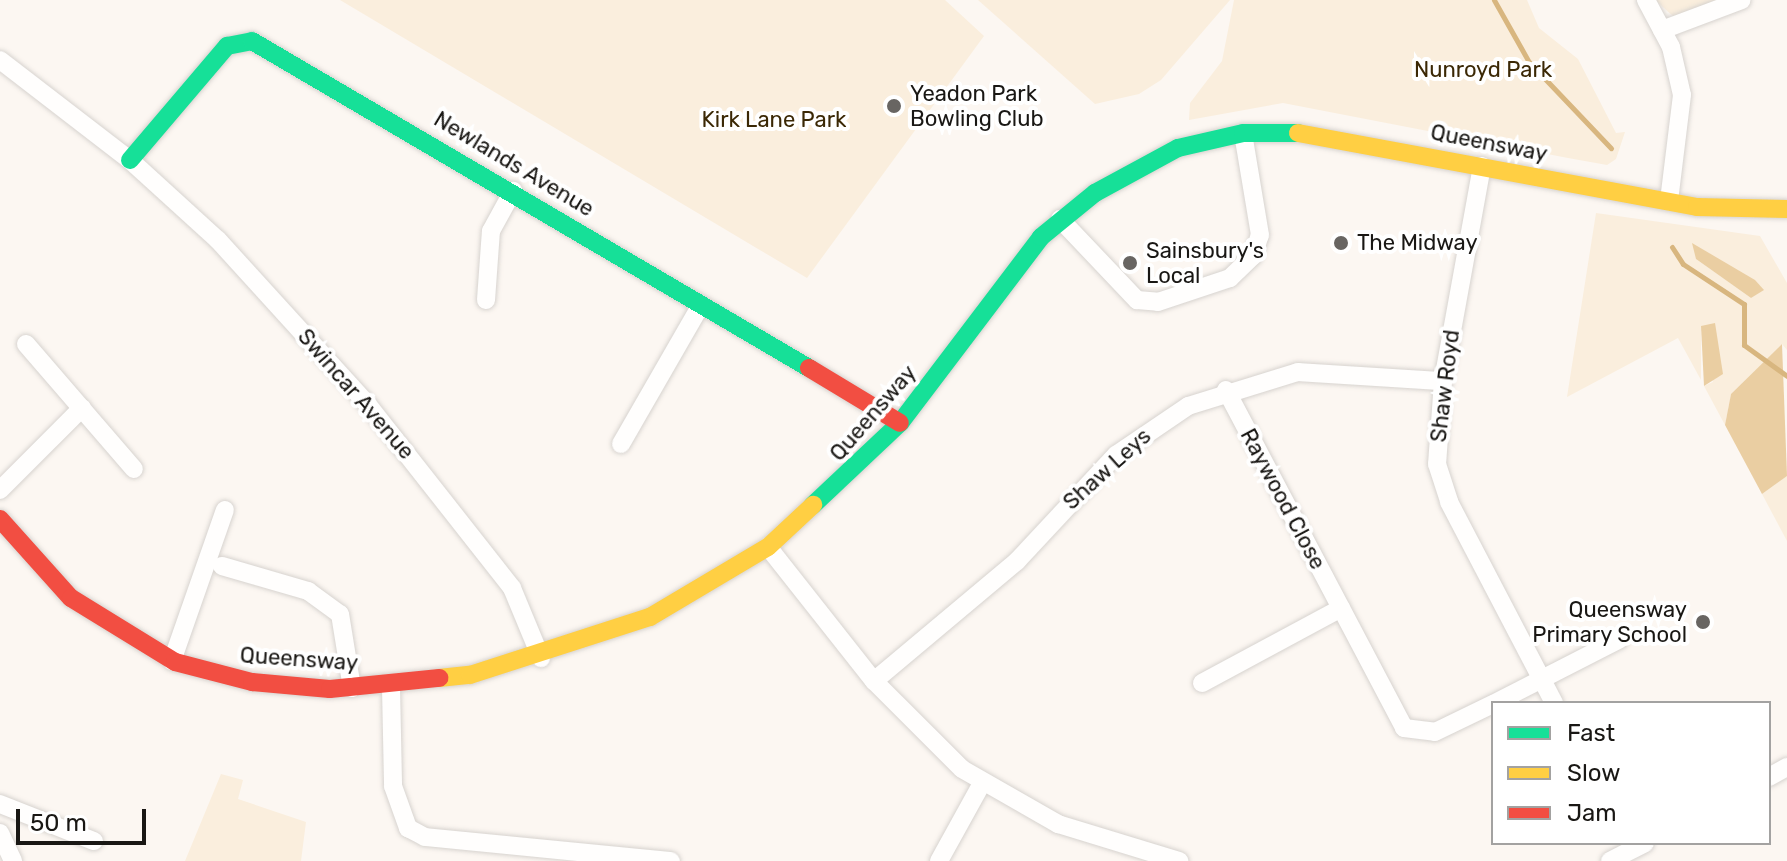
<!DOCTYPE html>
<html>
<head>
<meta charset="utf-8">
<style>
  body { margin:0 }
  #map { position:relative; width:1787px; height:861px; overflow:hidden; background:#fcf7f2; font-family:Rubik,sans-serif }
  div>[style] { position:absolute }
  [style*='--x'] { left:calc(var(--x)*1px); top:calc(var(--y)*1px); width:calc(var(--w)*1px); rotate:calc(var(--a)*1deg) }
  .green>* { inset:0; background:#faeedd }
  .forest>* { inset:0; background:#eacea2 }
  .stream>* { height:5px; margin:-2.5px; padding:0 2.5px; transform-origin:2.5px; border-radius:2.5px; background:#d8b67f }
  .roads { filter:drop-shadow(0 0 2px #d7d3cf) drop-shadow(0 0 2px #d7d3cf) }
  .street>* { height:18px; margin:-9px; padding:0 9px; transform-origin:9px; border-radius:9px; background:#fffefd }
  .fast>* { height:18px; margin:-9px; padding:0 9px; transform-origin:9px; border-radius:9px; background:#16e098 }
  .slow>* { height:18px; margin:-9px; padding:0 9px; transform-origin:9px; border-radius:9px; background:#ffcf43 }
  .jam>* { height:18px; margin:-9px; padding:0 9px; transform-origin:9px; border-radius:9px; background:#f24e42 }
  .dots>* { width:22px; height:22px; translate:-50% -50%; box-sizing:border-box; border:4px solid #fff; border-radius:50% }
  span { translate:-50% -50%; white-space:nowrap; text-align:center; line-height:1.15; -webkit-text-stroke:8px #fff; paint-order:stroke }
  .park-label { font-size:22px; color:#3b2805 }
  .poi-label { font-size:22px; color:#191714 }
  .left { translate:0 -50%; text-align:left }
  .right { translate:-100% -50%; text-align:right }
  .street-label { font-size:22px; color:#191714 }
  .legend { position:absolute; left:1491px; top:701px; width:280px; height:144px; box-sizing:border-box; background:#fff; border:2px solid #a3a2a1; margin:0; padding:10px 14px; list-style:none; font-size:24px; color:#191714 }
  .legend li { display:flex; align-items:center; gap:16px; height:40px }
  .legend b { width:40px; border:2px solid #a3a2a1 }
  .scale { position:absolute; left:16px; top:809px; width:130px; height:36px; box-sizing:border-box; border:4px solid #191714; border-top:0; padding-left:10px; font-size:24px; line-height:28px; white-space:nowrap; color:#191714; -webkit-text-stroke:6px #fff; paint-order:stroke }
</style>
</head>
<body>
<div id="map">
  <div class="green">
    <i style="clip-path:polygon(340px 0,945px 0,984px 36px,807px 278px)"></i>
    <i style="clip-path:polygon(978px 0,1230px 0,1161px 80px,1139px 94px,1095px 104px)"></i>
    <i style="clip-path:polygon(1234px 0,1527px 0,1539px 28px,1578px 59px,1616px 133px,1625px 132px,1616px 159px,1607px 165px,1568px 158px,1283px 103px,1189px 120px,1190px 103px,1222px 61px)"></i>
    <i style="clip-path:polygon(1655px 0,1720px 0,1674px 17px)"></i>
    <i style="clip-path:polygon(evenodd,1596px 213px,1760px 236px,1787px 283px,1787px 350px,1782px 344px,1731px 394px,1725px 425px,1704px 386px,1713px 382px,1701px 327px,1701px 380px,1678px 338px,1567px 397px,1596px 213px,1696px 259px,1763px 290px,1751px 298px,1696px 259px)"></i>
    <i style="clip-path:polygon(1787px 476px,1787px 541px,1762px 494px)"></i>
    <i style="clip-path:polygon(221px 774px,243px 780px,238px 799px,306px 822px,301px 861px,185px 861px)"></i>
  </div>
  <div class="forest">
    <i style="clip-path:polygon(1692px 243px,1755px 280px,1764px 290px,1751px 298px,1696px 259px)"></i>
    <i style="clip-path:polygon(1715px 323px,1723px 374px,1704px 386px,1701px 326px)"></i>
    <i style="clip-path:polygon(1782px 344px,1787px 476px,1762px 494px,1725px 425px,1731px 394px)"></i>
  </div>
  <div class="stream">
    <i style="--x:1494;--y:0;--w:71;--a:60.6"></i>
    <i style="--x:1529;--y:62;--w:119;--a:46.4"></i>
    <i style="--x:1672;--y:247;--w:20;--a:57"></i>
    <i style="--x:1683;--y:264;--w:73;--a:33.3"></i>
    <i style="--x:1744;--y:304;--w:41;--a:90"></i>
    <i style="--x:1744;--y:345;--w:53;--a:35.8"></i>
  </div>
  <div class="roads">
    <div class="street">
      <i style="--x:1646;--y:0;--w:53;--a:62"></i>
      <i style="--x:1671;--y:47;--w:49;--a:77.1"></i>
      <i style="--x:1682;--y:95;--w:107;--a:97"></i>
      <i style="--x:1662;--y:30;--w:85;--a:-20.6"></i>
      <i style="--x:0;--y:60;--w:164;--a:37.6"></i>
      <i style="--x:130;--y:160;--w:119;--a:42.3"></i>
      <i style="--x:218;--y:240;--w:223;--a:47.7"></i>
      <i style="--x:368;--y:405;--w:233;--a:51.8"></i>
      <i style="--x:512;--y:588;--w:76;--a:67.5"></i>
      <i style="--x:1482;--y:166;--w:219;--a:100.3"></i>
      <i style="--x:1443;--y:381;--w:83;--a:94.1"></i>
      <i style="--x:1437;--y:464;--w:40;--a:72"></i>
      <i style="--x:1449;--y:502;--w:227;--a:62.4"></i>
      <i style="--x:1060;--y:219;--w:112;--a:46.5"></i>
      <i style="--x:1137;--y:300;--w:21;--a:5"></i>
      <i style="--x:1158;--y:302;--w:76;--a:-18.4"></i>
      <i style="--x:1230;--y:278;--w:32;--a:-44"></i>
      <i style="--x:1253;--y:256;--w:22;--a:-72"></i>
      <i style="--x:1260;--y:235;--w:103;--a:-99.5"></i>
      <i style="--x:486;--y:300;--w:69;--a:-85.9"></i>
      <i style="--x:491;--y:231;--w:46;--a:-61.2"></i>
      <i style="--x:26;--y:344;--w:165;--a:49.2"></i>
      <i style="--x:1226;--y:390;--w:382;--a:62.2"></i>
      <i style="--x:1404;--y:728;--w:31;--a:7"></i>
      <i style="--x:1435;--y:732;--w:64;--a:-25.8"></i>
      <i style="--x:621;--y:444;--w:160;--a:-60.1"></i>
      <i style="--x:0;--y:490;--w:116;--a:-45"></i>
      <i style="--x:768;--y:547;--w:171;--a:51.7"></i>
      <i style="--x:874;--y:681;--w:124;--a:45"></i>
      <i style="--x:962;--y:769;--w:111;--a:29.8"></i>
      <i style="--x:1058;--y:824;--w:127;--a:17"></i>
      <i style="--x:222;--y:566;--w:90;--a:16.2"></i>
      <i style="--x:308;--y:591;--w:39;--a:36"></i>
      <i style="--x:340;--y:614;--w:75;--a:80.8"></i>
      <i style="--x:172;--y:661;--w:160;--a:-70.7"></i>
      <i style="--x:874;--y:681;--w:187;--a:-40"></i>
      <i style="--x:1017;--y:561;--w:145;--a:-47"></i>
      <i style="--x:1116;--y:455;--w:87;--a:-34.2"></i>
      <i style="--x:1188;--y:406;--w:115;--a:-17.2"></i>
      <i style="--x:1298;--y:372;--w:145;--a:3.6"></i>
      <i style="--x:1202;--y:683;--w:158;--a:-28.3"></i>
      <i style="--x:391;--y:687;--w:99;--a:88.8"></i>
      <i style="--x:393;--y:786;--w:45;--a:70.3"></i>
      <i style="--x:408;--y:828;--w:19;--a:28"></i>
      <i style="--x:425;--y:837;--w:247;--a:5.6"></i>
      <i style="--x:1495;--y:703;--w:140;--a:-27.1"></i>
      <i style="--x:1769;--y:777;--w:21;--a:-29"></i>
      <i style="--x:0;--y:804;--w:101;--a:21.5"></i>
      <i style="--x:0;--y:833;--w:31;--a:65"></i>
      <i style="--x:939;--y:861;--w:89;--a:-61.1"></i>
      <i style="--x:1610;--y:861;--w:39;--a:-27"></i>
    </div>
    <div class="fast">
      <i style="--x:130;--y:160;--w:150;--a:-49.6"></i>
      <i style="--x:227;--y:46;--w:25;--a:-11"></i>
      <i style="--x:252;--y:41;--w:646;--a:30.42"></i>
      <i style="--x:813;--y:505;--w:120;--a:-43.3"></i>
      <i style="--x:900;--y:423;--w:233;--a:-52.8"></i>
      <i style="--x:1041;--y:237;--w:70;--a:-39.2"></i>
      <i style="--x:1095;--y:193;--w:94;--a:-28.5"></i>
      <i style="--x:1178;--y:148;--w:67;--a:-13"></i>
      <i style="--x:1243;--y:133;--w:55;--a:0"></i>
    </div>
    <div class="slow">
      <i style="--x:1298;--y:133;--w:406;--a:10.5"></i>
      <i style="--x:1697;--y:207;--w:90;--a:1.3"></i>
      <i style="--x:439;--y:678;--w:31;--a:-6"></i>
      <i style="--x:470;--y:675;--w:189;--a:-17.9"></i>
      <i style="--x:650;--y:617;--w:137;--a:-30.7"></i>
      <i style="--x:768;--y:547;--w:62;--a:-43"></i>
    </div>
    <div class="jam">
      <i style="--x:809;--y:368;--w:106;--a:31.1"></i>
      <i style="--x:0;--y:519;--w:106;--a:48.1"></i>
      <i style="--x:71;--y:598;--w:122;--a:31.6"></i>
      <i style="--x:175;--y:662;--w:80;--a:14.6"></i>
      <i style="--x:252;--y:682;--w:78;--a:5.1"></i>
      <i style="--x:330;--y:689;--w:110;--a:-5.8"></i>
    </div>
  </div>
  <div class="dots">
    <i style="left:894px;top:106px;background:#686562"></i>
    <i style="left:1341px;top:243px;background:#686562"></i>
    <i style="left:1130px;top:263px;background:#686562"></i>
    <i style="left:1703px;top:622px;background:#686562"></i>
  </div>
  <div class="park-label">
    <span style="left:1483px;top:70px">Nunroyd Park</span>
    <span style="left:774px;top:120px">Kirk Lane Park</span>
  </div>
  <div class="poi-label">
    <span class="left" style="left:910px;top:106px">Yeadon Park<br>Bowling Club</span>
    <span class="left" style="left:1357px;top:243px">The Midway</span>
    <span class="left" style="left:1146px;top:263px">Sainsbury's<br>Local</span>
    <span class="right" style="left:1687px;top:622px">Queensway<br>Primary School</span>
  </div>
  <div class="street-label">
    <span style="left:1489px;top:143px;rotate:11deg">Queensway</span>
    <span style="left:514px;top:164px;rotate:31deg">Newlands Avenue</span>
    <span style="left:1445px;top:386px;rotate:-83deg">Shaw Royd</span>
    <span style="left:356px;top:394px;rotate:49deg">Swincar Avenue</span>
    <span style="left:873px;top:413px;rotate:-49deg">Queensway</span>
    <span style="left:1107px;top:469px;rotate:-42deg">Shaw Leys</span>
    <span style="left:1283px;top:499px;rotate:62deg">Raywood Close</span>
    <span style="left:299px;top:659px;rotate:4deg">Queensway</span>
  </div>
  <ul class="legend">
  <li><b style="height:10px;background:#16e098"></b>Fast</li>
  <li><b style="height:10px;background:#ffcf43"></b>Slow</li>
  <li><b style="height:10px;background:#f24e42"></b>Jam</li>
  </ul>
  <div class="scale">50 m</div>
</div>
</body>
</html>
